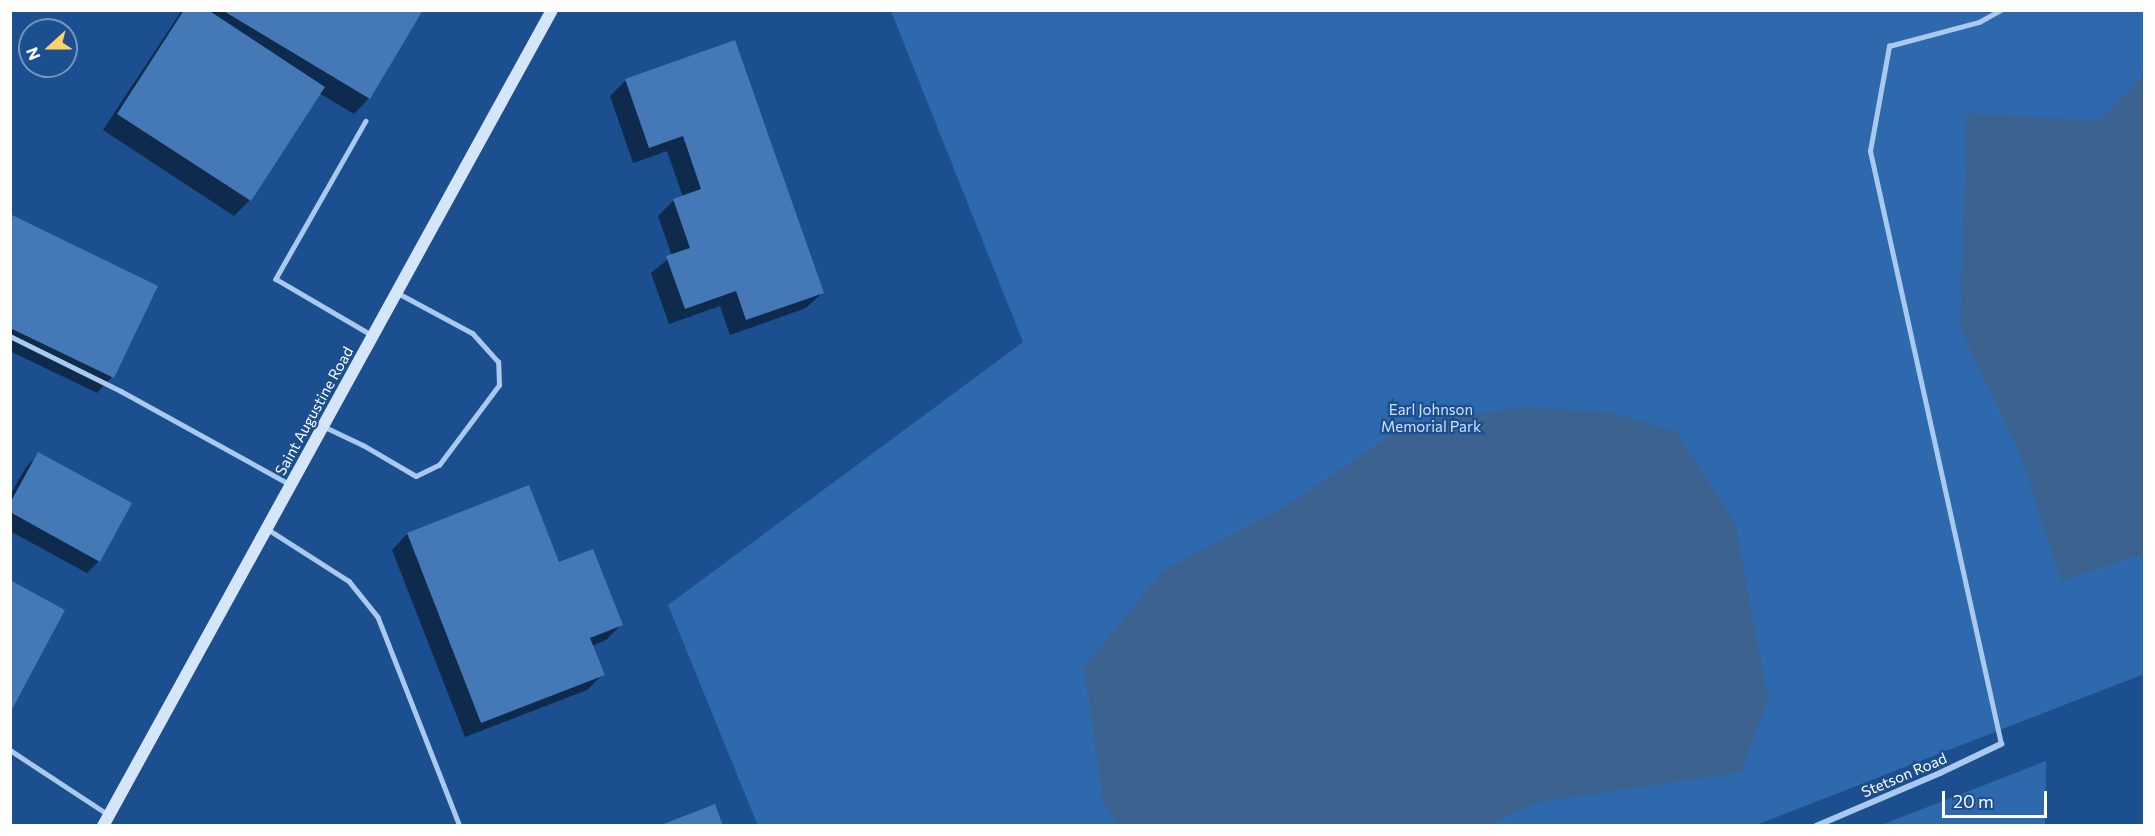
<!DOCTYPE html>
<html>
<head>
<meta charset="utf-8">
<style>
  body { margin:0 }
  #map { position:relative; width:2155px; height:836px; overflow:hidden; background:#1b4f8f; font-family:Commissioner,sans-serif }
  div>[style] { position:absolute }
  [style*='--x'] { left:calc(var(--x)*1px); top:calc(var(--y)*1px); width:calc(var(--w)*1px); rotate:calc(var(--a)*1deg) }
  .green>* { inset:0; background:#2e69ad }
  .water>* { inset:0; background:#3c6290 }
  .shadow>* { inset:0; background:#0007 }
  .building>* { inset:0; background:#4478b7 }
  .service>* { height:4.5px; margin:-2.25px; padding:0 2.25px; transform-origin:2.25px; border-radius:2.25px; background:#a9c9ee }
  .minor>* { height:6px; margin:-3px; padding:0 3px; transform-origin:3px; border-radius:3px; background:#a9c9ee }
  .secondary>* { height:12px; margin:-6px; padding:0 6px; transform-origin:6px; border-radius:6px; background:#d6e6fa }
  span { translate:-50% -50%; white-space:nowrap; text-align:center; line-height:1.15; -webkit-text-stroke:4.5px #1b4f8f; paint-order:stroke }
  .park-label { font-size:15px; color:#cfe3fa }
  .street-label { font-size:15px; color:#fff }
  .frame { position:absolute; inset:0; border:12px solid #fff; pointer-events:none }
  .north { position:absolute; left:18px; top:18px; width:60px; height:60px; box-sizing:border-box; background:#1b4f8f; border:2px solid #7695bc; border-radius:50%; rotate:249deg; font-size:16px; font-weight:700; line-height:24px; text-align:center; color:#fff }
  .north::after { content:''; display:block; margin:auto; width:21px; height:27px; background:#ffd166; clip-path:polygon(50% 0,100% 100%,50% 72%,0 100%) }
  .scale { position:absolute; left:1942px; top:791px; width:105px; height:27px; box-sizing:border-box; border:3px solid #fff; border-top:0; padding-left:8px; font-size:18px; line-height:21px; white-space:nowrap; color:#fff; -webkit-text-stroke:4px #1b4f8f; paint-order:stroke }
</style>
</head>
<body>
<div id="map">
  <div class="green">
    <i style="clip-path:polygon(891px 11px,2144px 11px,2144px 674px,1756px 825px,758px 826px,668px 605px,1023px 342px)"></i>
    <i style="clip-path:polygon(2046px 761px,2045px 825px,1881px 825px)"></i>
  </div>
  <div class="water">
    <i style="clip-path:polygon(2144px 75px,2144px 554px,2061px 581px,2022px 459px,1960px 327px,1967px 113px,2098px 121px)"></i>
    <i style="clip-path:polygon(1523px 407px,1610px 412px,1676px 432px,1735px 523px,1768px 699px,1741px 772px,1539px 802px,1488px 825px,1118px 825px,1103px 801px,1084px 667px,1163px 571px,1294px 501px,1407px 424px)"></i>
  </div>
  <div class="shadow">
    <i style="clip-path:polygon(182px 10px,421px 10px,369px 98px,354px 114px,319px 93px,250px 200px,234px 216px,103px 130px)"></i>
    <i style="clip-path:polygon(734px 42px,822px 293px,806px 308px,730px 335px,720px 306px,669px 324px,651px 273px,672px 256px,658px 216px,674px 200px,683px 197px,667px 151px,633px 163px,610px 96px,626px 80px)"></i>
    <i style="clip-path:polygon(10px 216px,156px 286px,112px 377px,97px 393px,10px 351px)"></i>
    <i style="clip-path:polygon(39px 454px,99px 561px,87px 573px,10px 531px,10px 495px,26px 467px)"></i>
    <i style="clip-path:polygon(407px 534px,559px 564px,621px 625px,606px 640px,592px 646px,603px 674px,587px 690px,465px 737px,392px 550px)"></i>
  </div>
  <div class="building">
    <i style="clip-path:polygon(184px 10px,208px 10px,325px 87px,251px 201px,117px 114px)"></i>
    <i style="clip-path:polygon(222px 10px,423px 10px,370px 99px)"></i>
    <i style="clip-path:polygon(735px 40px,824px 293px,746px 320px,736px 291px,685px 309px,666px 256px,690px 248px,673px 199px,701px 189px,683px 136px,649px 148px,625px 79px)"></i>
    <i style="clip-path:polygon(10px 214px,158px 286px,114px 378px,10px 328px)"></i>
    <i style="clip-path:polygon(38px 452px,132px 503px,100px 562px,10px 512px,10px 503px)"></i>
    <i style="clip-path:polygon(529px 485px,559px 562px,593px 549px,623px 625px,590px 638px,605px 675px,481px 723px,407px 533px)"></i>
    <i style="clip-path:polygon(10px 580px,65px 610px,10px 713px)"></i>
    <i style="clip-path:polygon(715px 804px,723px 826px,661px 826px,661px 825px)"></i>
  </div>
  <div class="service">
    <i style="--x:366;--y:121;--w:182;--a:119.7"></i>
    <i style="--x:276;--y:279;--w:111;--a:30.3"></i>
    <i style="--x:10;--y:336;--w:124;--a:26.4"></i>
    <i style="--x:121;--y:391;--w:194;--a:28.9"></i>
    <i style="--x:325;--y:427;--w:42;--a:25.3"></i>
    <i style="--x:363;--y:445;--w:61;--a:30.3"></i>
    <i style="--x:416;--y:476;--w:25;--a:-26"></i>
    <i style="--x:439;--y:465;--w:100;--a:-53.1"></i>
    <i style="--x:499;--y:385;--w:23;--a:-92"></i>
    <i style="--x:498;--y:362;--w:38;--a:-132"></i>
    <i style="--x:473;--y:334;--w:86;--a:-151.7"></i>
    <i style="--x:269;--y:530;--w:95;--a:32.5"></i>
    <i style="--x:349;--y:581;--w:46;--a:51.1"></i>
    <i style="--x:378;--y:617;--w:225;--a:68.6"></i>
    <i style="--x:2001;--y:744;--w:607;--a:-102.46"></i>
    <i style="--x:1870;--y:151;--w:107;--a:-79.7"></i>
    <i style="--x:1889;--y:46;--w:93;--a:-14.9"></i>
    <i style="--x:1979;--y:22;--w:25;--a:-29"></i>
    <i style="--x:10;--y:750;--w:118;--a:33.3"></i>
  </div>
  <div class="minor">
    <i style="--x:1816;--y:826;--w:135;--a:-23.1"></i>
    <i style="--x:1940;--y:773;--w:68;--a:-25.4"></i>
  </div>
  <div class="secondary">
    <i style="--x:103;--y:826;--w:931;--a:-61.18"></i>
  </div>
  <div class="park-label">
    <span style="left:1431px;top:418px">Earl Johnson<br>Memorial Park</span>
  </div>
  <div class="street-label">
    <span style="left:314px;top:411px;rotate:-61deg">Saint Augustine Road</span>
    <span style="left:1904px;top:775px;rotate:-23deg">Stetson Road</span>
  </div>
  <div class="frame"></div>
  <div class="north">N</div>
  <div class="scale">20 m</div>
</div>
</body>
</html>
